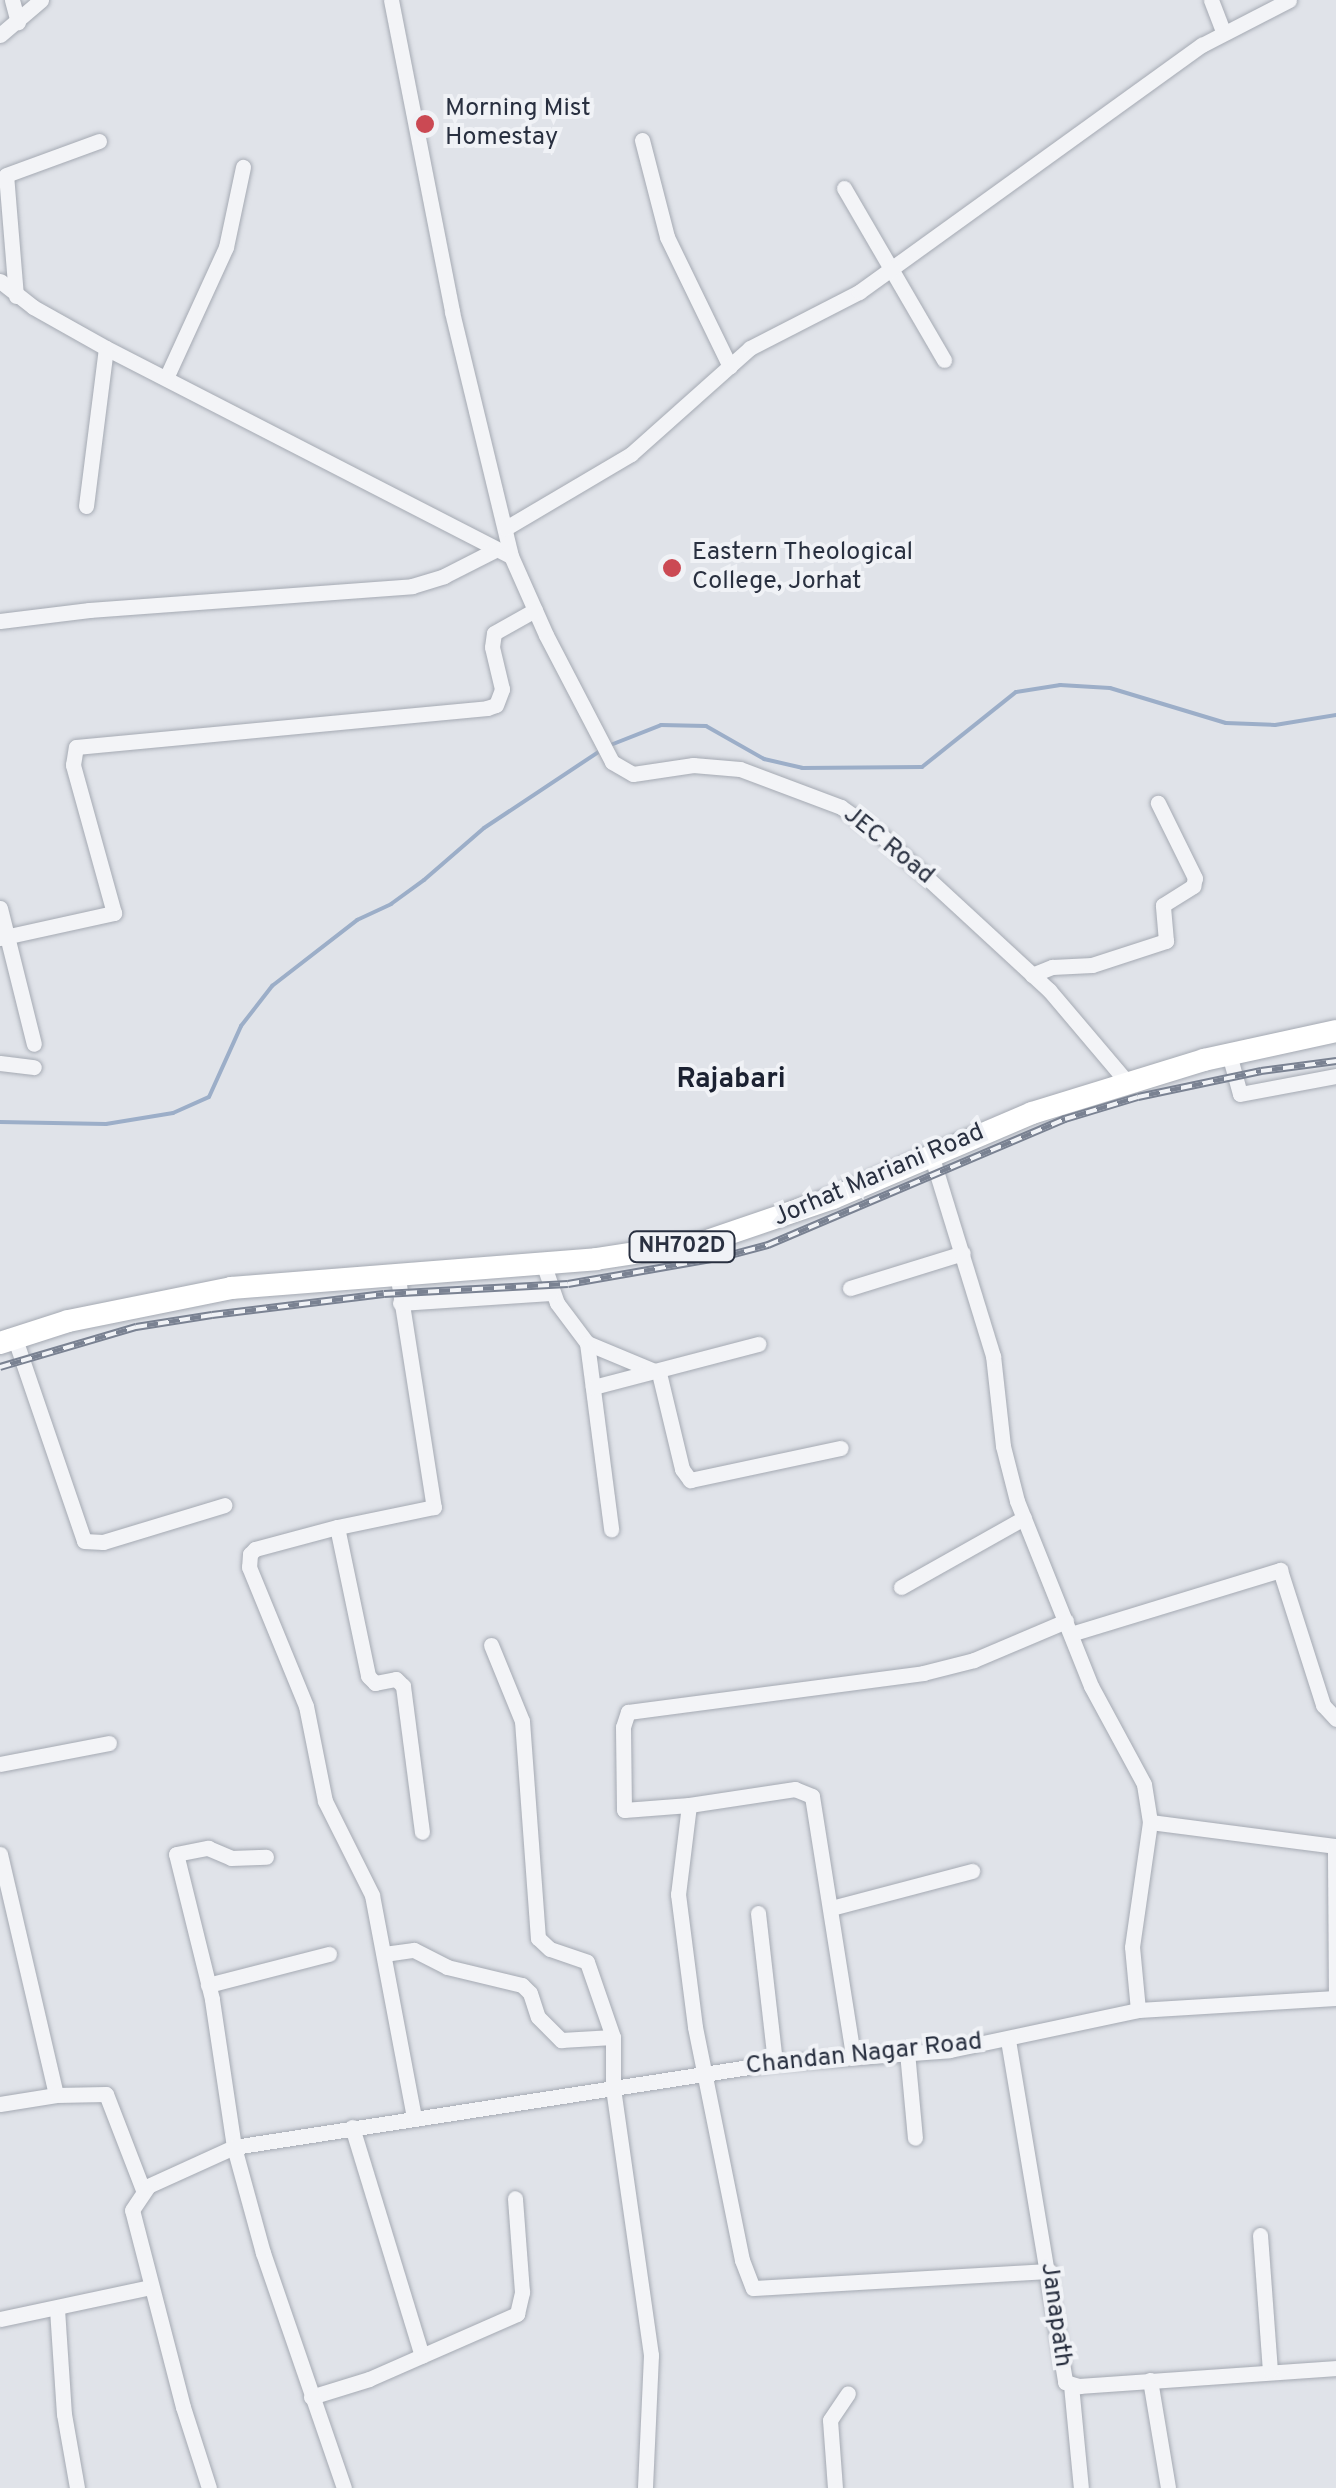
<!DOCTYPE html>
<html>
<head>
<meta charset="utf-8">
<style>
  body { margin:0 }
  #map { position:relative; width:1336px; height:2488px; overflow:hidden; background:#e0e3e9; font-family:Overpass,sans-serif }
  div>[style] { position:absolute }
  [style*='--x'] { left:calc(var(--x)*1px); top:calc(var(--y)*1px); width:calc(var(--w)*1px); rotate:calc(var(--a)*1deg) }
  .stream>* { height:4px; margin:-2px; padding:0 2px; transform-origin:2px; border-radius:2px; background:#9caec8 }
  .roads { filter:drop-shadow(0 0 2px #a5aab3) drop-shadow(0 0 2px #a5aab3) }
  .minor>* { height:15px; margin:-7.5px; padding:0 7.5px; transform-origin:7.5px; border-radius:7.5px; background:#f3f4f7 }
  .highway>* { height:22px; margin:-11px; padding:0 11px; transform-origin:11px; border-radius:11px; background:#fff }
  .rail>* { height:8px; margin-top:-4px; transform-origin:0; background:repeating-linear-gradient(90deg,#f0f2f6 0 11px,#7a8292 0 22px); box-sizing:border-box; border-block:2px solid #7a8292 }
  .dots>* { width:28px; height:28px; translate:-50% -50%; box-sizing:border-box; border:5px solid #f0f2f6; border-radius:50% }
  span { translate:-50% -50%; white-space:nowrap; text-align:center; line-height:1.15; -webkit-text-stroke:8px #f0f2f6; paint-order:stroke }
  .shield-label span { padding:2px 8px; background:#f0f2f6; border:2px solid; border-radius:8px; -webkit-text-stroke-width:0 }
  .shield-label { font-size:22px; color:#293040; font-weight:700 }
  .poi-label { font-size:25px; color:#293040 }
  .left { translate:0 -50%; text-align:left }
  .street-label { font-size:25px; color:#293040 }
  .neighbourhood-label { font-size:28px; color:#1b2131; font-weight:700 }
</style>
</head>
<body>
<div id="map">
  <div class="stream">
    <i style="--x:608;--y:746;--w:57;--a:-21.6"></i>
    <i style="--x:661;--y:725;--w:45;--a:1.3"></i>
    <i style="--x:706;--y:726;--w:67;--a:29.6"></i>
    <i style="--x:764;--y:759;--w:39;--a:13"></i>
    <i style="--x:802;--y:768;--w:120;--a:-0.5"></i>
    <i style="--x:922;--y:767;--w:120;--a:-38.6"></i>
    <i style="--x:1016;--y:692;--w:45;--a:-9"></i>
    <i style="--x:1060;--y:685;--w:50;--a:3.4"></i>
    <i style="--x:1110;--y:688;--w:121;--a:16.8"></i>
    <i style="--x:1226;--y:723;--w:49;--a:2.3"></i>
    <i style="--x:1275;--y:725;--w:62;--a:-9.3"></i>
    <i style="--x:0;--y:1122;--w:106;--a:1.1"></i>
    <i style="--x:106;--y:1124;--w:68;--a:-9.3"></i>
    <i style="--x:173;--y:1113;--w:39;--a:-24"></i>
    <i style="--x:209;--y:1097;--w:78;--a:-65.7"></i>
    <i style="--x:241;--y:1026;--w:51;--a:-52.2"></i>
    <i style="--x:272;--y:986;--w:108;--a:-37.8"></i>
    <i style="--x:357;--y:920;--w:38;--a:-25"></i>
    <i style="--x:391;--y:904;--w:41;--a:-36"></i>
    <i style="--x:424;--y:880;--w:79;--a:-40.9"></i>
    <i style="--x:484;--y:828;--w:139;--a:-33.6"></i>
  </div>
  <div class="roads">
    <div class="minor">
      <i style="--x:12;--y:0;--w:23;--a:75"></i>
      <i style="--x:391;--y:0;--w:318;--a:78.9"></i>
      <i style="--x:452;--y:312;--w:251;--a:76.4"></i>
      <i style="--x:511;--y:556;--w:86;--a:66.1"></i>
      <i style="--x:546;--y:635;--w:143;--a:62.5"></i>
      <i style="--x:612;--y:762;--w:24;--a:30"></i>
      <i style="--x:633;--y:774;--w:61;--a:-8.5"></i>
      <i style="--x:693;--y:765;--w:47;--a:4.9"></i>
      <i style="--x:740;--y:769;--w:108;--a:20.6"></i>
      <i style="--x:841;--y:807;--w:52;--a:35.5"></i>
      <i style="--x:883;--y:837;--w:226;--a:42.7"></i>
      <i style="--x:1049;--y:990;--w:121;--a:49.7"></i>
      <i style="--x:1211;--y:0;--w:33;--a:69"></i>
      <i style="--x:0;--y:35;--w:54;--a:-40.5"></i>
      <i style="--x:642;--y:140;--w:100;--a:75.5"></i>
      <i style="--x:667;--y:237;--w:144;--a:64.1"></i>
      <i style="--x:844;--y:188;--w:199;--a:59.8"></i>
      <i style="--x:0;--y:281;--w:42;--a:38.2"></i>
      <i style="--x:33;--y:307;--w:84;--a:29.3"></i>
      <i style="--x:106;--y:348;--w:455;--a:27.2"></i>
      <i style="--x:16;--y:296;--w:121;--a:-94.7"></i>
      <i style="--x:6;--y:175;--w:99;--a:-20.1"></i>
      <i style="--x:167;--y:376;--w:142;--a:-65.4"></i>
      <i style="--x:226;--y:247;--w:82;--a:-78"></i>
      <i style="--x:86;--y:506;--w:159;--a:-82.8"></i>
      <i style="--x:506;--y:528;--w:145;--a:-30.6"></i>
      <i style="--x:631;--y:454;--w:159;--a:-41.7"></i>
      <i style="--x:750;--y:348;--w:123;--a:-27.2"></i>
      <i style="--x:859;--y:292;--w:423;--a:-35.8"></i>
      <i style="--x:1202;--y:45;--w:98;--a:-27.3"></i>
      <i style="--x:0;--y:621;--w:90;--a:-7"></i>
      <i style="--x:89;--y:610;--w:324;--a:-4.2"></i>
      <i style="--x:412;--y:586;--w:34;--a:-17"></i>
      <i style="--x:444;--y:576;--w:57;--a:-27"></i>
      <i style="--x:0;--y:908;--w:140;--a:76"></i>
      <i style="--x:0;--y:938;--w:117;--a:-12.4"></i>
      <i style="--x:114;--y:913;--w:154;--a:-105.5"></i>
      <i style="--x:73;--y:765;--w:18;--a:-81"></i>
      <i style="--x:76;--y:747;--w:413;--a:-5.4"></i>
      <i style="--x:487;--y:708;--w:9;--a:-18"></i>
      <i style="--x:496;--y:705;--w:17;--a:-69"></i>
      <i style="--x:502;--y:689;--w:43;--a:-103.4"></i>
      <i style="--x:492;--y:647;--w:14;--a:-82"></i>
      <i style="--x:494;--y:633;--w:47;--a:-29.3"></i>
      <i style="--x:1032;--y:975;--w:22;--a:-22"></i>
      <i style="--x:1052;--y:967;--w:40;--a:-2.9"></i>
      <i style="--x:1092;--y:965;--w:78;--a:-18"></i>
      <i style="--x:1166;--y:941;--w:36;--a:-95"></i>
      <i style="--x:1163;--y:905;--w:36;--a:-32"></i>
      <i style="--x:1193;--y:886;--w:8;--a:-76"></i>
      <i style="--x:1195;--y:878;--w:84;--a:-116.3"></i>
      <i style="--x:1229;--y:1054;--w:41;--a:74.6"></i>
      <i style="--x:1240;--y:1094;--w:98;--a:-10.6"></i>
      <i style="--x:0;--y:1063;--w:34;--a:7"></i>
      <i style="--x:543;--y:1263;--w:42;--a:70.7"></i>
      <i style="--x:557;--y:1303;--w:50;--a:53.1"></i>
      <i style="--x:587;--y:1343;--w:78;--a:22.6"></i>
      <i style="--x:659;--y:1373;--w:99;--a:76.5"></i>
      <i style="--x:682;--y:1469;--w:14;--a:54"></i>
      <i style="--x:690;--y:1480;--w:154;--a:-12"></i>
      <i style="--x:397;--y:1272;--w:238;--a:81.1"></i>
      <i style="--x:434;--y:1507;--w:99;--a:168.3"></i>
      <i style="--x:337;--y:1527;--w:152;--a:78.2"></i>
      <i style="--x:368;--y:1676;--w:10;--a:45"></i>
      <i style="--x:375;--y:1683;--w:21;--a:-11"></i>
      <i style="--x:396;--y:1679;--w:10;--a:45"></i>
      <i style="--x:403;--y:1686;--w:147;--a:82.6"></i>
      <i style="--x:850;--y:1288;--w:118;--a:-17.2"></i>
      <i style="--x:400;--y:1303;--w:151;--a:-3.8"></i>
      <i style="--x:15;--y:1339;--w:213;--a:71.1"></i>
      <i style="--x:84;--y:1541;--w:19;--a:3"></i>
      <i style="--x:103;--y:1542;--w:127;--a:-16.9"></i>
      <i style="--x:587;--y:1343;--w:188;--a:82.6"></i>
      <i style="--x:593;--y:1387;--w:171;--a:-14.6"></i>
      <i style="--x:337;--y:1527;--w:85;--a:165"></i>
      <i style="--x:255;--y:1549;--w:7;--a:135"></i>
      <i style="--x:250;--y:1554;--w:13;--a:94"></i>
      <i style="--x:249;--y:1567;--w:150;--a:67.7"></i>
      <i style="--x:306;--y:1706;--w:97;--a:78.7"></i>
      <i style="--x:325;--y:1801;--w:105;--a:63.4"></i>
      <i style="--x:372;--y:1895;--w:227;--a:79.3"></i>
      <i style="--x:901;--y:1587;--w:141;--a:-29.3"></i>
      <i style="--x:1071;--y:1634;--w:219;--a:-17"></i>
      <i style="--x:1280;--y:1570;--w:142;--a:72.3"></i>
      <i style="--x:1323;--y:1705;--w:19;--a:47"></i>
      <i style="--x:491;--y:1645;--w:82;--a:67.8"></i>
      <i style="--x:522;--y:1721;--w:218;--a:85.8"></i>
      <i style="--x:538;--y:1938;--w:16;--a:43"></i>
      <i style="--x:550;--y:1949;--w:39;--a:19"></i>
      <i style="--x:587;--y:1962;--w:79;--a:70.9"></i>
      <i style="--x:613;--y:2037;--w:51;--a:90"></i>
      <i style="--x:613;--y:2088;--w:270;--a:81.9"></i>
      <i style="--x:651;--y:2355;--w:133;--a:92.6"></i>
      <i style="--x:0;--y:1764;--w:111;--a:-10.9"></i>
      <i style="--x:689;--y:1805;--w:65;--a:175.6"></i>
      <i style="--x:624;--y:1810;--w:83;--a:-90.7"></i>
      <i style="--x:623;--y:1727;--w:16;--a:-72"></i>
      <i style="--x:628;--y:1712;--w:298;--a:-7.5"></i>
      <i style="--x:923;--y:1673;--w:53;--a:-14.3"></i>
      <i style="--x:974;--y:1660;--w:100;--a:-23"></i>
      <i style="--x:1150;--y:1822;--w:188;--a:7.4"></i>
      <i style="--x:0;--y:1854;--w:247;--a:76.9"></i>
      <i style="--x:56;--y:2095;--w:50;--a:-1.1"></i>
      <i style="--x:106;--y:2094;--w:103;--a:68.9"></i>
      <i style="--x:831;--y:1908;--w:146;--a:-14.7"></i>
      <i style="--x:758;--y:1913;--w:151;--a:83.5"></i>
      <i style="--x:384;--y:1954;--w:30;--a:-8"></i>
      <i style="--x:414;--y:1950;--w:37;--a:27"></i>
      <i style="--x:447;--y:1967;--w:77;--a:13.5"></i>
      <i style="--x:522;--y:1985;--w:11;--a:45"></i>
      <i style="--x:530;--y:1993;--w:25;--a:72"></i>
      <i style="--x:538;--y:2017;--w:33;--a:45"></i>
      <i style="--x:561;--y:2040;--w:52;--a:-3.3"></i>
      <i style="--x:208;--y:1985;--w:125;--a:-14.4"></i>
      <i style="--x:1138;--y:2010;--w:198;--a:-3.5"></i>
      <i style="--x:1336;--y:1998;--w:152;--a:-90.4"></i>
      <i style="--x:1008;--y:2040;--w:347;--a:80.5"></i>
      <i style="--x:1065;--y:2382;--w:15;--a:16"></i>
      <i style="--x:1079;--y:2386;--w:258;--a:-4"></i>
      <i style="--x:907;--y:2052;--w:86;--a:84.7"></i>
      <i style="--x:853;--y:2055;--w:262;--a:-99"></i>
      <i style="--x:812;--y:1796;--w:18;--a:-158"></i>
      <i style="--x:795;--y:1789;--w:107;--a:171.4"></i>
      <i style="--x:689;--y:1805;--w:90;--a:97"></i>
      <i style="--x:678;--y:1894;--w:134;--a:82.7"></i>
      <i style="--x:695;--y:2027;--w:238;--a:78.6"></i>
      <i style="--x:742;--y:2260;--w:30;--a:69"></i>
      <i style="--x:753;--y:2288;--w:297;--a:-3.3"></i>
      <i style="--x:0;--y:2104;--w:57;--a:-9.1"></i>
      <i style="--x:352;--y:2127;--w:239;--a:73"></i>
      <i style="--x:1260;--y:2235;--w:136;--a:85.8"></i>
      <i style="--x:57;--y:2309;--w:105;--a:86.2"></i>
      <i style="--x:64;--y:2414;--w:75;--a:80"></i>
      <i style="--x:0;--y:2319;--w:153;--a:-12"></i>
      <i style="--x:1150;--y:2380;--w:109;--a:80.5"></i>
      <i style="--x:1071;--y:2385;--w:103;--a:84.5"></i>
      <i style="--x:311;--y:2397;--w:61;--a:-17.2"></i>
      <i style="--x:369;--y:2379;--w:162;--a:-23.7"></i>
      <i style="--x:517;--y:2314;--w:23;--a:-77"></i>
      <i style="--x:522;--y:2292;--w:94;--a:-94.3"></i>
      <i style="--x:209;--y:2488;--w:85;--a:-107.8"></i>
      <i style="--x:183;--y:2407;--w:203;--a:-104.5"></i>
      <i style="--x:132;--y:2210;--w:29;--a:-56"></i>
      <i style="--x:148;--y:2186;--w:94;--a:-24.4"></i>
      <i style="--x:234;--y:2147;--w:150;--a:-98.5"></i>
      <i style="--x:212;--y:1999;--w:149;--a:-103.9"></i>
      <i style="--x:176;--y:1854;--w:33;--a:-11"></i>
      <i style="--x:208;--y:1848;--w:25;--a:23"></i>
      <i style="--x:231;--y:1858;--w:35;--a:-2"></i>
      <i style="--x:344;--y:2488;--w:249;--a:-109"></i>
      <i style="--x:263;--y:2253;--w:110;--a:-105.3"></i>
      <i style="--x:234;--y:2147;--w:547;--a:-8.83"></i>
      <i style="--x:775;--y:2063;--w:175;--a:-4.2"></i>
      <i style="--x:950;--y:2050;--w:192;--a:-12"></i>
      <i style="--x:1138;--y:2010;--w:63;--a:-95.4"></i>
      <i style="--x:1132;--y:1947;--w:126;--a:-81.8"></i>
      <i style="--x:1150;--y:1822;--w:38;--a:-99"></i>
      <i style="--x:1144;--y:1784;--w:111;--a:-118.4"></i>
      <i style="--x:1091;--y:1686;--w:199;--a:-111.8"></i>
      <i style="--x:1017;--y:1501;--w:57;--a:-104.3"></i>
      <i style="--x:1003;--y:1446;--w:91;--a:-96.3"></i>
      <i style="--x:993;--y:1356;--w:211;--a:-107.1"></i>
      <i style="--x:835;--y:2488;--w:68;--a:-94.2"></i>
      <i style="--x:830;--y:2420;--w:32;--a:-56"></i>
    </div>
    <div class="highway">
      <i style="--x:0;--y:1343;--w:71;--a:-17.9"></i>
      <i style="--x:68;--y:1321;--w:166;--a:-11.4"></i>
      <i style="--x:231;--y:1288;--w:366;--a:-4.5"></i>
      <i style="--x:596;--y:1259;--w:106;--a:-8.7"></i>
      <i style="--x:701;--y:1243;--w:139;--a:-18.8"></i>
      <i style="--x:833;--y:1198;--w:216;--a:-23.1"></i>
      <i style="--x:1032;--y:1113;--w:180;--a:-17.1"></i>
      <i style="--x:1204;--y:1060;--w:135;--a:-12.4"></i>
    </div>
  </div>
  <div class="rail">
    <i style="--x:0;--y:1367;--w:142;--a:-16.4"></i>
    <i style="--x:136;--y:1327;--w:77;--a:-9"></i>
    <i style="--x:212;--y:1315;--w:173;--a:-7"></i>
    <i style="--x:384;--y:1294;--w:184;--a:-3.1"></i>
    <i style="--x:568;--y:1284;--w:157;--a:-9.9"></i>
    <i style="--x:723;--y:1257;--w:47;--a:-14.9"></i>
    <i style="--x:768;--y:1245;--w:323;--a:-23"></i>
    <i style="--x:1065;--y:1119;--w:76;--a:-16.8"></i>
    <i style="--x:1138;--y:1097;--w:126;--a:-11.9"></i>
    <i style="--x:1261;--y:1071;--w:76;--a:-7.6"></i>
  </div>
  <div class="dots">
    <i style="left:425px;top:124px;background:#cb4953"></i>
    <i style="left:672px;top:568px;background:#cb4953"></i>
  </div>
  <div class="shield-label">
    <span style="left:682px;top:1247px">NH702D</span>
  </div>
  <div class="poi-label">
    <span class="left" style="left:445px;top:124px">Morning Mist<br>Homestay</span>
    <span class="left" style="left:692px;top:568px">Eastern Theological<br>College, Jorhat</span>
  </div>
  <div class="street-label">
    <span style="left:888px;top:846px;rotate:39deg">JEC Road</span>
    <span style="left:879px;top:1176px;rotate:-23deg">Jorhat Mariani Road</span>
    <span style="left:864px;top:2055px;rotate:-6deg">Chandan Nagar Road</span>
    <span style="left:1055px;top:2315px;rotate:82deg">Janapath</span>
  </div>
  <div class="neighbourhood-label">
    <span style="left:731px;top:1080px">Rajabari</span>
  </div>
</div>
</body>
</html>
